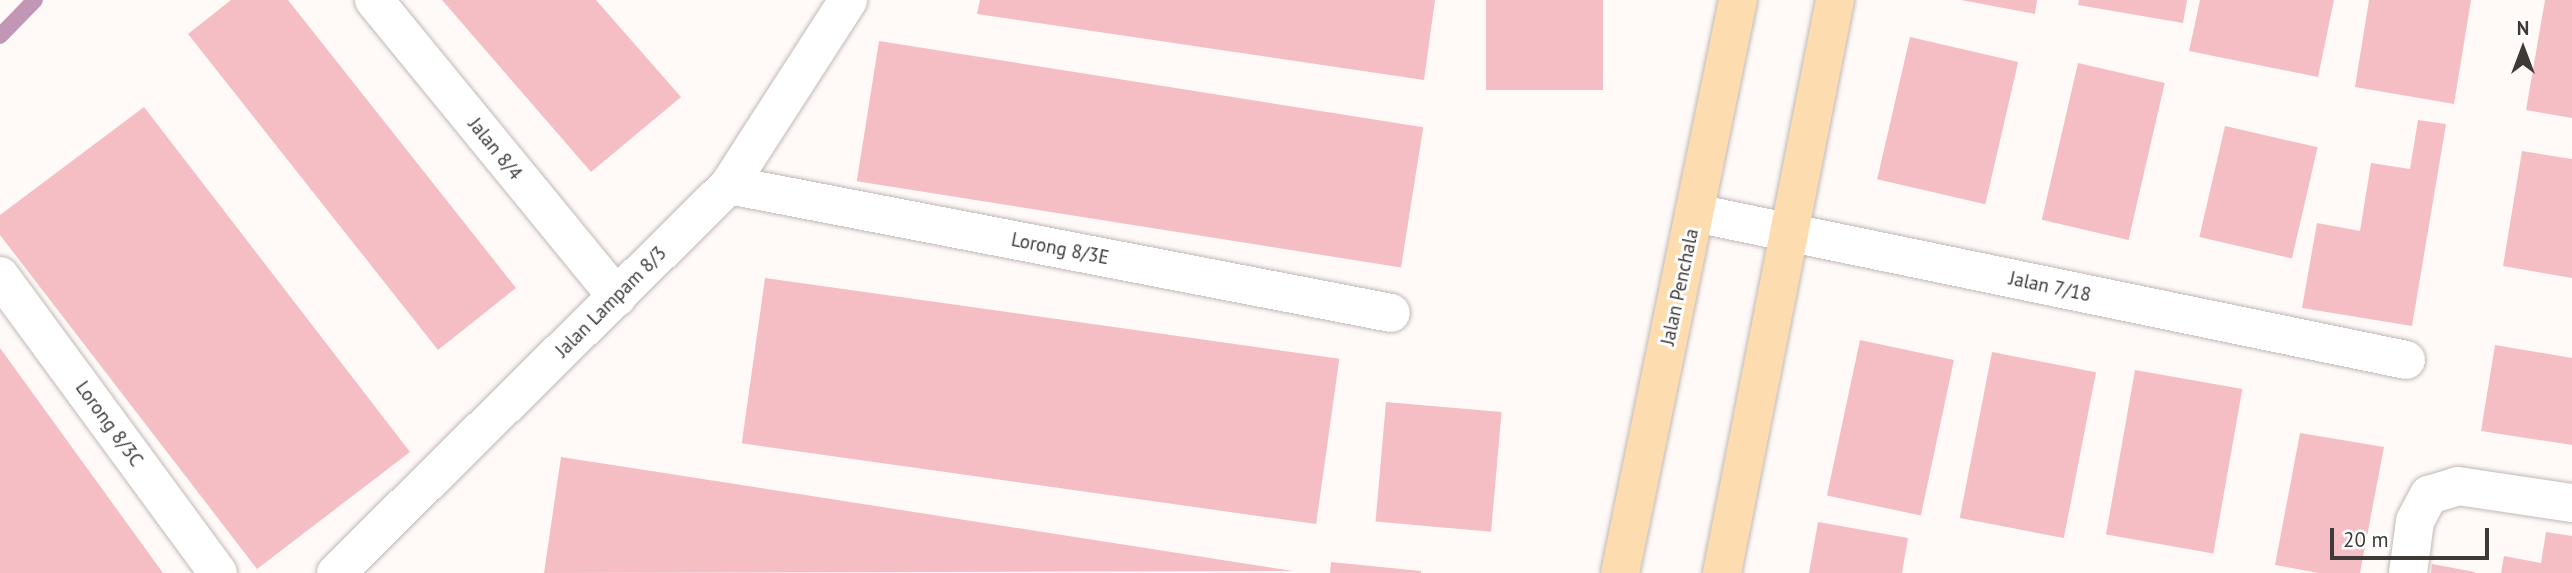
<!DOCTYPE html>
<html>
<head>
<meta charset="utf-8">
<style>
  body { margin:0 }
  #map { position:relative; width:2572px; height:573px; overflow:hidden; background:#fffaf8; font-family:"PT Sans",sans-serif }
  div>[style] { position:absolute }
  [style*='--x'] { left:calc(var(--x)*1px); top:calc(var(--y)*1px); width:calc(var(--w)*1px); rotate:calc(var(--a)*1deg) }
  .stream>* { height:16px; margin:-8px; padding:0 8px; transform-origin:8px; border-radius:8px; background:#c197b5 }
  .building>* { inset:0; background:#f5bec5; transform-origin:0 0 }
  .roads { filter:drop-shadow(0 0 2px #c1b9b6) drop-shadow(0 0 2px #c1b9b6) }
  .minor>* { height:38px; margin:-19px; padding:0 19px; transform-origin:19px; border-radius:19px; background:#fff }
  .major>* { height:38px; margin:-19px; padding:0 19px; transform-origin:19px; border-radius:19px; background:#fdddaf }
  span { translate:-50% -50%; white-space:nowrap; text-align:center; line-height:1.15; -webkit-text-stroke:6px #fff; paint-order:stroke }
  .street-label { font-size:19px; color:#3d3a38 }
  .north { position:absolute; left:2488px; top:14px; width:70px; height:70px; -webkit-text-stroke:5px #fff; paint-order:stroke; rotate:0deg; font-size:19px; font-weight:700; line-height:28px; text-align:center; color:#3d3a38 }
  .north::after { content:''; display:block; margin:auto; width:24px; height:32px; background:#3d3a38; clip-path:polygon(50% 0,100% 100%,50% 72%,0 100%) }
  .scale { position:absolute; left:2330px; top:528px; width:159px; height:32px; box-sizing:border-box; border:4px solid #3d3a38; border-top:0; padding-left:9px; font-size:21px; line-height:24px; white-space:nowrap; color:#3d3a38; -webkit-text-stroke:5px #fff; paint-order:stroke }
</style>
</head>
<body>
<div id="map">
  <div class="stream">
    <i style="--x:0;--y:36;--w:50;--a:-45.8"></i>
  </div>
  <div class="building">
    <i style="clip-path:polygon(231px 0,288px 0,516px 288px,438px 350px,188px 34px)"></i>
    <i style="clip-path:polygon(442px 0,596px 0,681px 97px,591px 172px)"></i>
    <i style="clip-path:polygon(980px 0,1435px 0,1424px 80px,977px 14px)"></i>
    <i style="left:1486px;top:0;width:117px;height:90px"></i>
    <i style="clip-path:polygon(1961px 0,2037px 0,2035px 14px)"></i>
    <i style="clip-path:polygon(2079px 0,2187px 0,2183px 23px,2078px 5px)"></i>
    <i style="clip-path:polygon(2200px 0,2334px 0,2318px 77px,2189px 51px)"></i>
    <i style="clip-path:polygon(2369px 0,2471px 0,2454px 104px,2355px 87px)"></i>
    <i style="clip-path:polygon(2545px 0,2572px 0,2572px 118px,2526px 110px)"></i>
    <i style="left:1910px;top:37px;width:111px;height:146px;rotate:13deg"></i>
    <i style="left:879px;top:41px;width:551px;height:142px;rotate:9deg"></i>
    <i style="left:2078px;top:63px;width:89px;height:161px;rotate:13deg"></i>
    <i style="clip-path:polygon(144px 107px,410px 452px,257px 569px,0 235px,0 215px)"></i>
    <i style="clip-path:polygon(2418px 120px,2446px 124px,2412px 326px,2302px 308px,2317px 223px,2360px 231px,2371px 163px,2410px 169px)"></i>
    <i style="left:2225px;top:126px;width:95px;height:114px;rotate:13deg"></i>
    <i style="clip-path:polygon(2522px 151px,2572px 159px,2572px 278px,2503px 266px)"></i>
    <i style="left:765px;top:278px;width:580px;height:167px;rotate:8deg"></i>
    <i style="left:1860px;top:340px;width:96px;height:159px;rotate:12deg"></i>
    <i style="clip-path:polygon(2495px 345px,2572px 358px,2572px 445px,2481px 431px)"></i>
    <i style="clip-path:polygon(0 348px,163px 573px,0 573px)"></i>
    <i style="left:1992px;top:352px;width:106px;height:169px;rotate:11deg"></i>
    <i style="left:2135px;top:370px;width:109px;height:167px;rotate:10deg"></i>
    <i style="left:1386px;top:402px;width:116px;height:120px;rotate:5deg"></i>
    <i style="clip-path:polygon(2300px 433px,2384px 447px,2360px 573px,2319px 573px,2275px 565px)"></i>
    <i style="clip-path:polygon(561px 457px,1293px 571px,544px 573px)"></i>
    <i style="clip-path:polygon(1818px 522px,1908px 538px,1902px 573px,1809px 573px)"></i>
    <i style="clip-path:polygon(2546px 532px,2572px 536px,2572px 573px,2501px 573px,2504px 556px,2541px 563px)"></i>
    <i style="clip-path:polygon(1331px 562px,1421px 571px,1421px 573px,1330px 573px)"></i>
    <i style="clip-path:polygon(2432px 564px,2475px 572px,2475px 573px,2431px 573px)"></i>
  </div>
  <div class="roads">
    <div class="minor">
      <i style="--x:374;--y:0;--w:384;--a:50.7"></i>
      <i style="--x:729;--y:185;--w:674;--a:10.94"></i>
      <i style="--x:1695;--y:213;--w:726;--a:11.68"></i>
      <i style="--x:0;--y:276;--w:368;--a:53.7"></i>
      <i style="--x:336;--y:573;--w:552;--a:-44.63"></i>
      <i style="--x:729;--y:185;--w:220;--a:-57.2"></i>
      <i style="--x:2408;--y:573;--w:52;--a:-82.3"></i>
      <i style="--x:2415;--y:521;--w:30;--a:-62"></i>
      <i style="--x:2429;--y:495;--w:30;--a:-17"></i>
      <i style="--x:2458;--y:486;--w:115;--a:8.5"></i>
    </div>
    <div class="major">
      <i style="--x:1620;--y:573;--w:585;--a:-78.36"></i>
      <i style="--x:1722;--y:573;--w:584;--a:-78.84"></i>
    </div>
  </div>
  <div class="street-label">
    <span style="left:495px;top:149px;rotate:51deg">Jalan 8/4</span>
    <span style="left:1060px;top:249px;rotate:11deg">Lorong 8/3E</span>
    <span style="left:1680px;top:287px;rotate:-78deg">Jalan Penchala</span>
    <span style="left:2050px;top:287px;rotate:12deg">Jalan 7/18</span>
    <span style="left:611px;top:302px;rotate:-45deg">Jalan Lampam 8/3</span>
    <span style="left:109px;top:424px;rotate:54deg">Lorong 8/3C</span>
  </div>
  <div class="north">N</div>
  <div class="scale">20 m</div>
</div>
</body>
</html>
